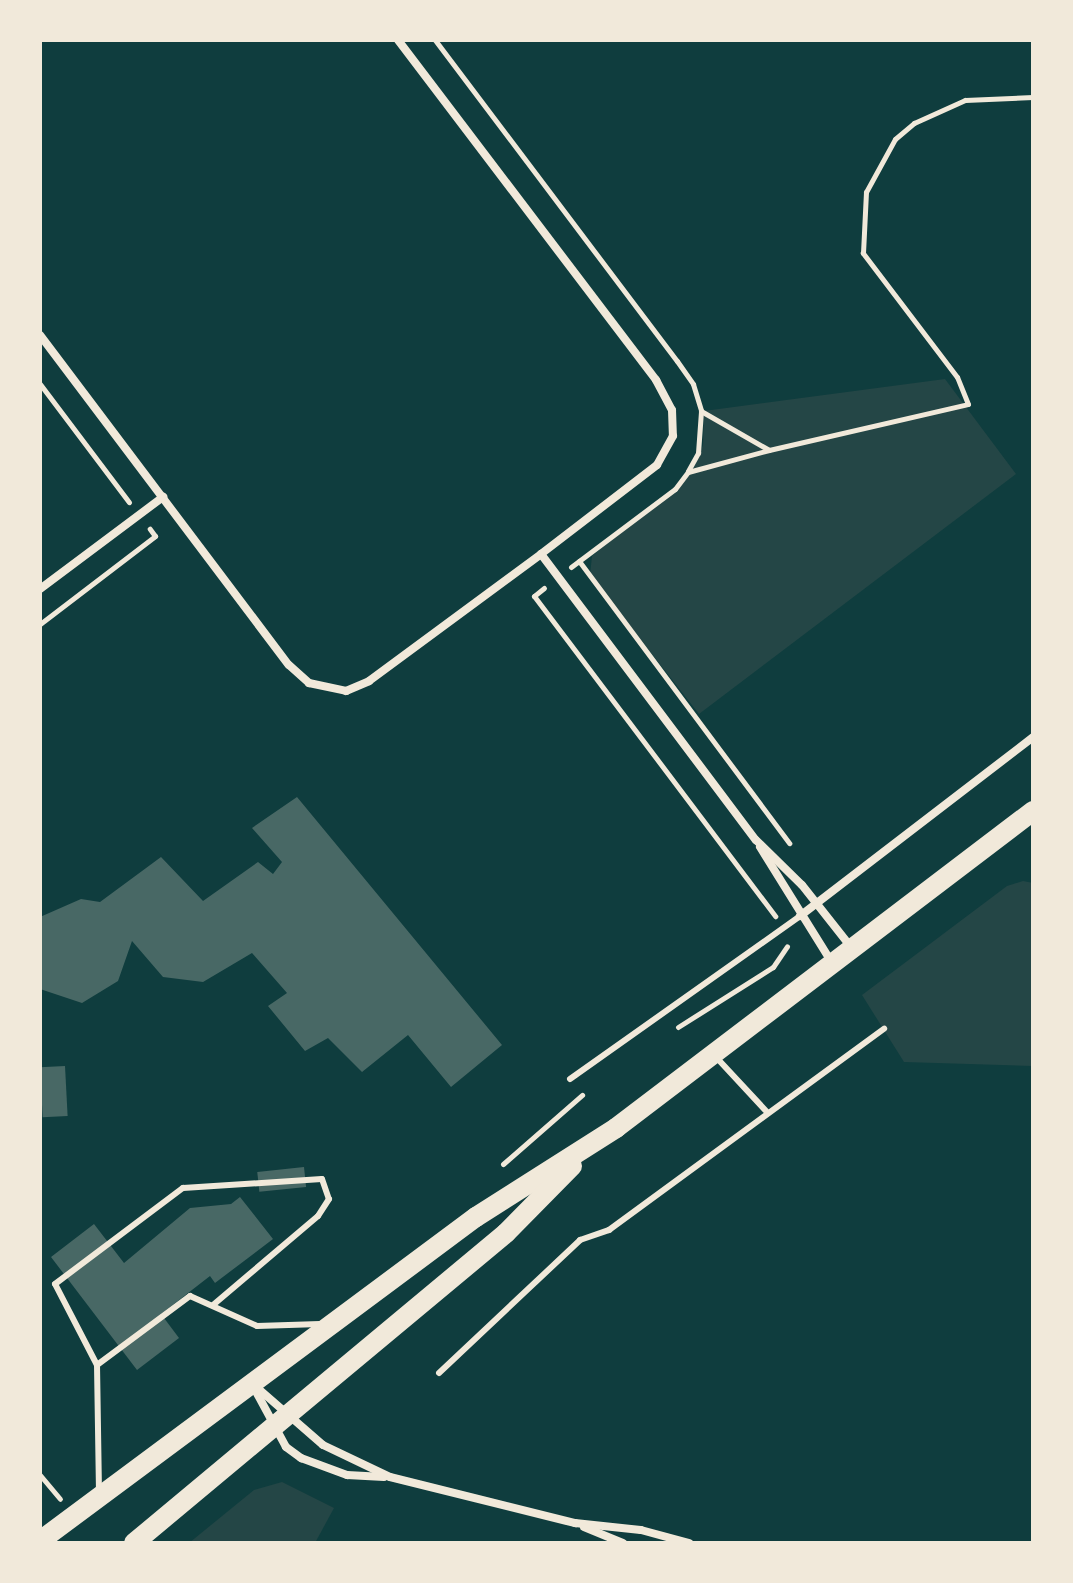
<!DOCTYPE html>
<html>
<head>
<meta charset="utf-8">
<style>
  body { margin:0 }
  #map { position:relative; width:1073px; height:1583px; overflow:hidden; background:#0f3d3e; font-family:"DM Sans",sans-serif }
  div>[style] { position:absolute }
  [style*='--x'] { left:calc(var(--x)*1px); top:calc(var(--y)*1px); width:calc(var(--w)*1px); rotate:calc(var(--a)*1deg) }
  .green>* { inset:0; background:#244646 }
  .building>* { inset:0; background:#486865; transform-origin:0 0 }
  .path>* { height:5px; margin:-2.5px; padding:0 2.5px; transform-origin:2.5px; border-radius:2.5px; background:#f1e9da }
  .service>* { height:6px; margin:-3px; padding:0 3px; transform-origin:3px; border-radius:3px; background:#f1e9da }
  .minor>* { height:8px; margin:-4px; padding:0 4px; transform-origin:4px; border-radius:4px; background:#f1e9da }
  .primary>* { height:20px; margin:-10px; padding:0 10px; transform-origin:10px; border-radius:10px; background:#f1e9da }
  span { translate:-50% -50%; white-space:nowrap; text-align:center; line-height:1.15; -webkit-text-stroke:6px #f1e9da; paint-order:stroke }
  .frame { position:absolute; inset:0; border:42px solid #f1e9da; pointer-events:none }
</style>
</head>
<body>
<div id="map">
  <div class="green">
    <i style="clip-path:polygon(945px 379px,1016px 474px,699px 714px,590px 575px,592px 556px,691px 474px,703px 445px,704px 411px)"></i>
    <i style="clip-path:polygon(1023px 881px,1033px 883px,1033px 1066px,904px 1062px,862px 995px,1007px 886px)"></i>
    <i style="clip-path:polygon(282px 1482px,334px 1508px,315px 1543px,189px 1543px,254px 1490px)"></i>
  </div>
  <div class="building">
    <i style="clip-path:polygon(297px 797px,502px 1045px,451px 1087px,408px 1035px,362px 1072px,328px 1038px,305px 1051px,268px 1006px,287px 993px,252px 953px,203px 982px,163px 977px,132px 941px,118px 981px,82px 1003px,40px 989px,40px 917px,81px 899px,100px 902px,161px 857px,203px 901px,258px 862px,273px 874px,282px 862px,252px 828px)"></i>
    <i style="left:65px;top:1066px;width:50px;height:25px;rotate:87deg"></i>
    <i style="left:304px;top:1167px;width:20px;height:47px;rotate:84deg"></i>
    <i style="clip-path:polygon(240px 1197px,273px 1239px,215px 1283px,210px 1276px,161px 1314px,179px 1338px,137px 1370px,51px 1257px,94px 1224px,124px 1263px,190px 1208px,231px 1204px)"></i>
  </div>
  <div class="path">
    <i style="--x:435;--y:40;--w:402;--a:53"></i>
    <i style="--x:677;--y:361;--w:28;--a:55"></i>
    <i style="--x:693;--y:384;--w:28;--a:73"></i>
    <i style="--x:40;--y:384;--w:148;--a:53"></i>
    <i style="--x:688;--y:471;--w:21;--a:-61"></i>
    <i style="--x:698;--y:453;--w:42;--a:-85.9"></i>
    <i style="--x:701;--y:411;--w:78;--a:29.8"></i>
    <i style="--x:769;--y:450;--w:204;--a:-13"></i>
    <i style="--x:968;--y:404;--w:29;--a:-112"></i>
    <i style="--x:957;--y:377;--w:156;--a:-127.2"></i>
    <i style="--x:863;--y:253;--w:61;--a:-87.2"></i>
    <i style="--x:866;--y:192;--w:60;--a:-61.3"></i>
    <i style="--x:895;--y:139;--w:25;--a:-40"></i>
    <i style="--x:914;--y:123;--w:56;--a:-24.3"></i>
    <i style="--x:965;--y:100;--w:68;--a:-2.5"></i>
    <i style="--x:579;--y:561;--w:352;--a:53.3"></i>
    <i style="--x:571;--y:567;--w:130;--a:-36.9"></i>
    <i style="--x:675;--y:489;--w:21;--a:-53"></i>
    <i style="--x:688;--y:472;--w:84;--a:-15.2"></i>
    <i style="--x:544;--y:588;--w:13;--a:141"></i>
    <i style="--x:534;--y:596;--w:401;--a:53"></i>
    <i style="--x:40;--y:624;--w:145;--a:-37.4"></i>
    <i style="--x:155;--y:536;--w:9;--a:-126"></i>
    <i style="--x:678;--y:1027;--w:112;--a:-32.3"></i>
    <i style="--x:773;--y:967;--w:25;--a:-56"></i>
    <i style="--x:503;--y:1164;--w:105;--a:-41.1"></i>
    <i style="--x:40;--y:1475;--w:31;--a:50"></i>
  </div>
  <div class="service">
    <i style="--x:715;--y:1056;--w:76;--a:47.1"></i>
    <i style="--x:570;--y:1079;--w:282;--a:-35.3"></i>
    <i style="--x:97;--y:1365;--w:116;--a:-36.6"></i>
    <i style="--x:190;--y:1296;--w:73;--a:24.1"></i>
    <i style="--x:257;--y:1326;--w:63;--a:-1.8"></i>
    <i style="--x:439;--y:1373;--w:194;--a:-43.3"></i>
    <i style="--x:580;--y:1240;--w:31;--a:-19"></i>
    <i style="--x:609;--y:1230;--w:341;--a:-36.2"></i>
    <i style="--x:99;--y:1492;--w:127;--a:-90.9"></i>
    <i style="--x:97;--y:1365;--w:91;--a:-117.4"></i>
    <i style="--x:55;--y:1284;--w:160;--a:-36.9"></i>
    <i style="--x:183;--y:1188;--w:139;--a:-3.7"></i>
    <i style="--x:322;--y:1179;--w:21;--a:71"></i>
    <i style="--x:329;--y:1199;--w:20;--a:123"></i>
    <i style="--x:318;--y:1216;--w:138;--a:139.7"></i>
  </div>
  <div class="minor">
    <i style="--x:398;--y:40;--w:427;--a:52.8"></i>
    <i style="--x:656;--y:380;--w:34;--a:62"></i>
    <i style="--x:672;--y:410;--w:26;--a:88"></i>
    <i style="--x:673;--y:436;--w:33;--a:119"></i>
    <i style="--x:657;--y:465;--w:146;--a:142.5"></i>
    <i style="--x:541;--y:554;--w:358;--a:53.1"></i>
    <i style="--x:756;--y:840;--w:64;--a:44.4"></i>
    <i style="--x:802;--y:885;--w:79;--a:51.7"></i>
    <i style="--x:40;--y:335;--w:413;--a:53"></i>
    <i style="--x:289;--y:665;--w:27;--a:42"></i>
    <i style="--x:309;--y:683;--w:38;--a:12"></i>
    <i style="--x:346;--y:691;--w:25;--a:-23"></i>
    <i style="--x:369;--y:681;--w:214;--a:-36.4"></i>
    <i style="--x:40;--y:589;--w:154;--a:-36.8"></i>
    <i style="--x:760;--y:847;--w:134;--a:58.1"></i>
    <i style="--x:800;--y:916;--w:294;--a:-37.5"></i>
    <i style="--x:254;--y:1385;--w:91;--a:41"></i>
    <i style="--x:323;--y:1445;--w:74;--a:25.5"></i>
    <i style="--x:390;--y:1477;--w:191;--a:14"></i>
    <i style="--x:575;--y:1523;--w:66;--a:6.1"></i>
    <i style="--x:641;--y:1530;--w:50;--a:15.2"></i>
    <i style="--x:253;--y:1386;--w:69;--a:61.6"></i>
    <i style="--x:286;--y:1447;--w:19;--a:36"></i>
    <i style="--x:301;--y:1458;--w:49;--a:20.3"></i>
    <i style="--x:347;--y:1475;--w:37;--a:3"></i>
    <i style="--x:584;--y:1527;--w:42;--a:22.3"></i>
  </div>
  <div class="primary">
    <i style="--x:40;--y:1541;--w:543;--a:-36.62"></i>
    <i style="--x:476;--y:1217;--w:166;--a:-32.4"></i>
    <i style="--x:616;--y:1128;--w:524;--a:-37.24"></i>
    <i style="--x:134;--y:1543;--w:484;--a:-39.8"></i>
    <i style="--x:506;--y:1233;--w:94;--a:-45.4"></i>
  </div>
  <div class="frame"></div>
</div>
</body>
</html>
